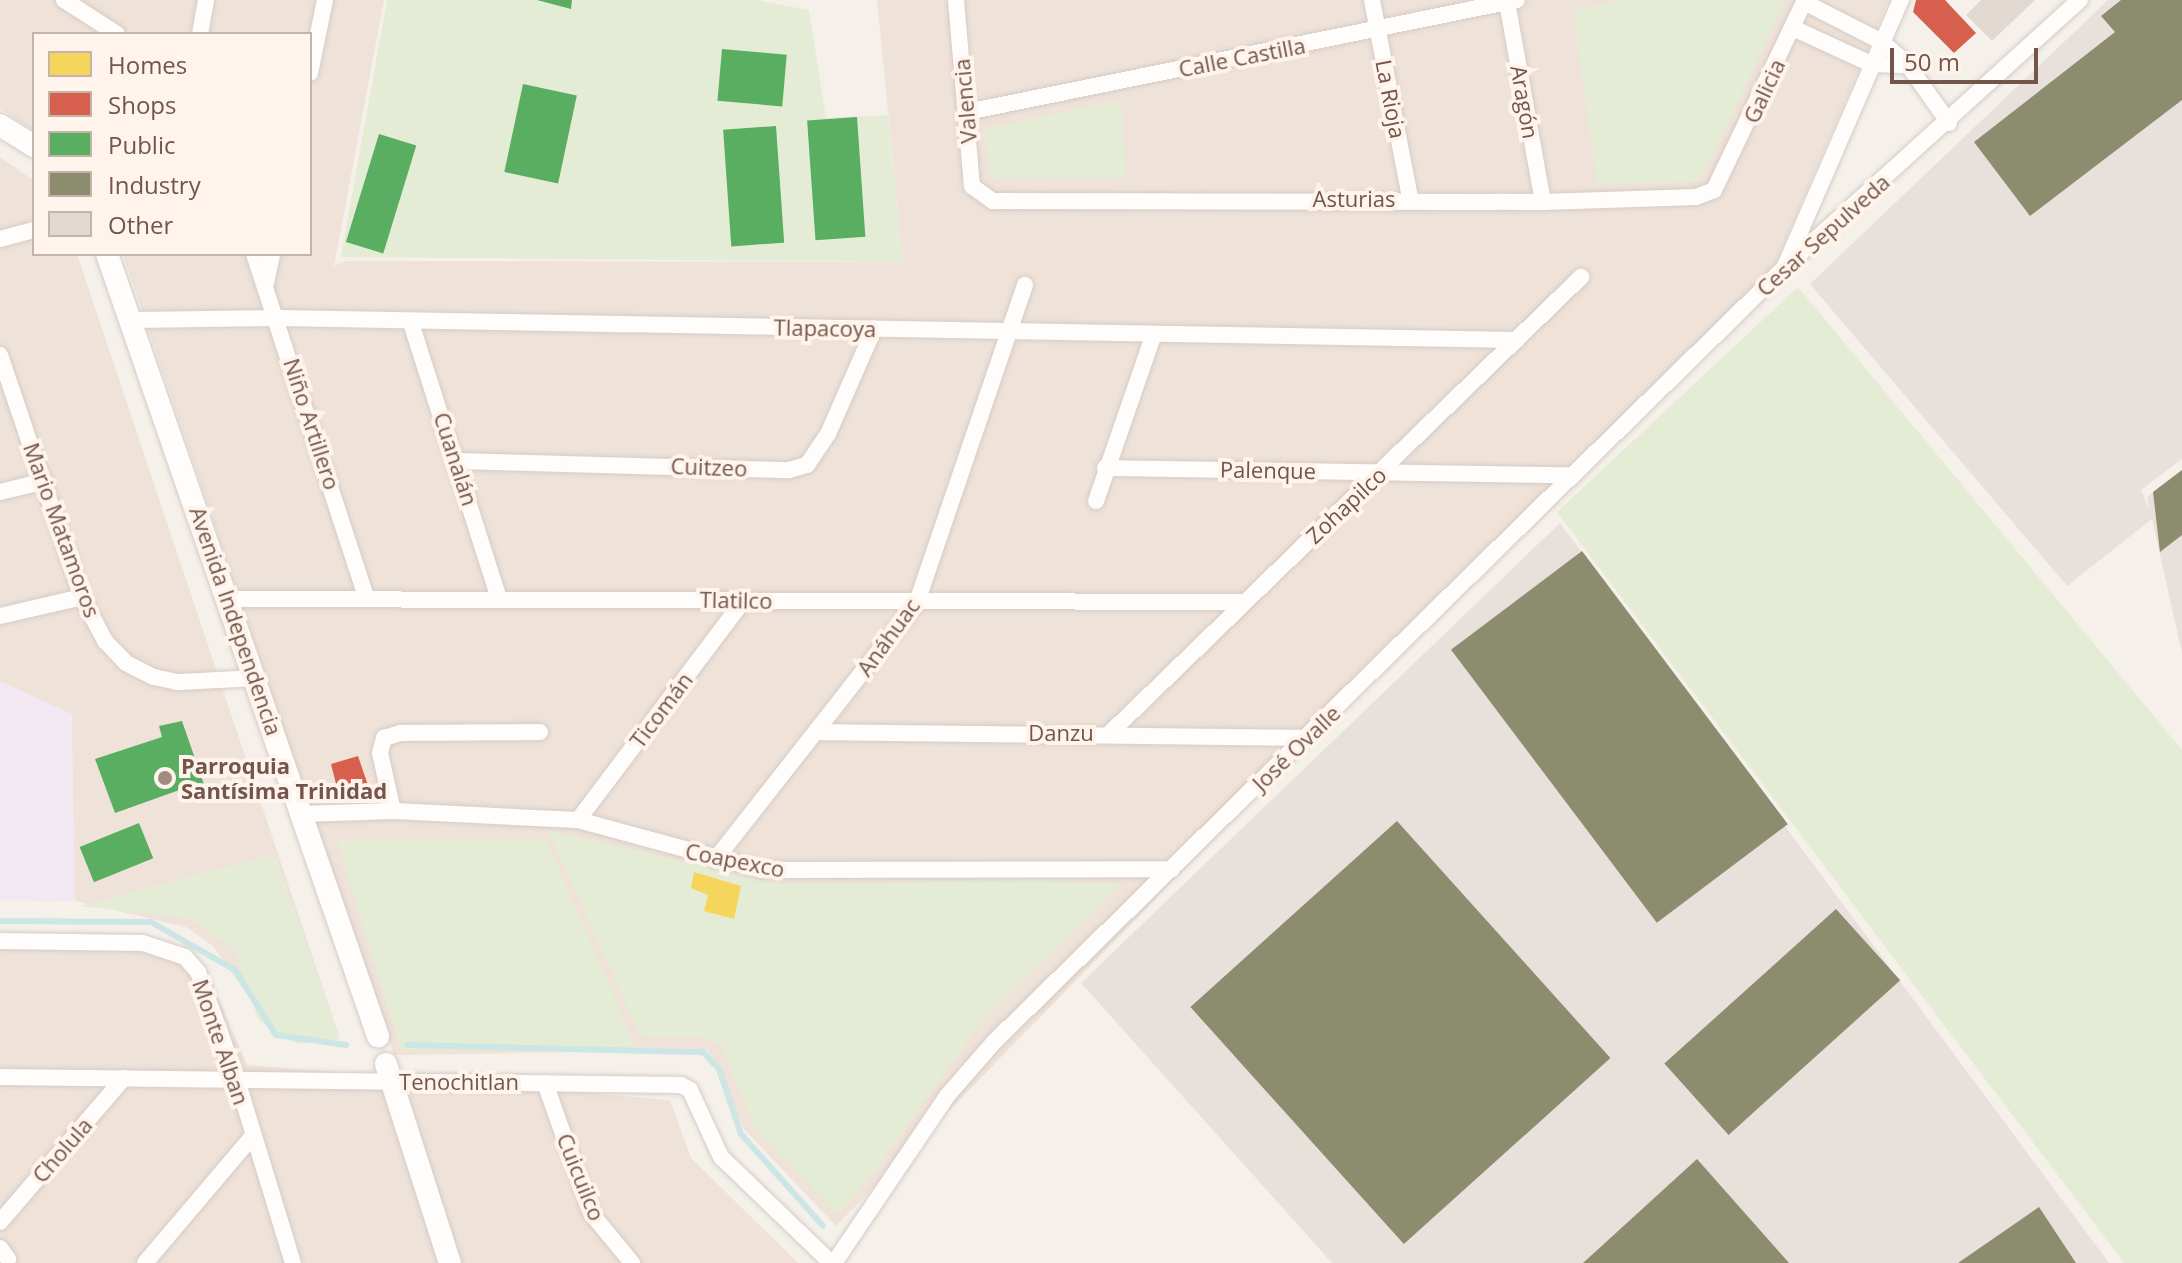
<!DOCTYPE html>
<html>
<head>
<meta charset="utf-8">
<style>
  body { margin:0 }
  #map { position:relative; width:2182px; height:1263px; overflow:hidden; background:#f6f0ea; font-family:"Open Sans",sans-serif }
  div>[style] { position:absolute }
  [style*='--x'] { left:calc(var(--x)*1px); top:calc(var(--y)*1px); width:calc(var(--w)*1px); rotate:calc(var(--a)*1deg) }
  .residential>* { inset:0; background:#efe2d8 }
  .industrial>* { inset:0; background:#e8e0db }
  .education>* { inset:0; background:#f1e8f1 }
  .green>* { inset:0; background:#e5ecd5 }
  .homes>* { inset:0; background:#f6d55c }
  .shops>* { inset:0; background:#d6604d }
  .public>* { inset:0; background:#5aae61; transform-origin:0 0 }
  .industry>* { inset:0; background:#8c8c6e; transform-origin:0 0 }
  .stream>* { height:6px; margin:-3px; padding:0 3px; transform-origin:3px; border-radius:3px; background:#cce6e6 }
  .building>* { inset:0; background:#e2d8d2 }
  .roads { filter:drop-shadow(0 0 2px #d4ccc7) drop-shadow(0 0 2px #d4ccc7) }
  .street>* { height:16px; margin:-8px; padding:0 8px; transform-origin:8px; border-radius:8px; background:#fefdfc }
  .secondary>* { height:22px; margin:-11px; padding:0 11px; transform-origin:11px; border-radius:11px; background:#fefdfc }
  .dots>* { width:22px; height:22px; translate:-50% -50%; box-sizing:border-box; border:4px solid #fef4eb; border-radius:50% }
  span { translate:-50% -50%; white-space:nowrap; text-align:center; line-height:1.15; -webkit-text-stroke:8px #fef4eb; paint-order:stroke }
  .street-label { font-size:22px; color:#73554b }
  .poi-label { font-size:22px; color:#73554b; font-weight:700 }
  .left { translate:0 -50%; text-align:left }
  .legend { position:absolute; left:32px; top:32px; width:280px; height:224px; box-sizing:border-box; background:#fef4eb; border:2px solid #c6b4ab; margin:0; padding:10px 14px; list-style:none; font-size:24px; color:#73554b }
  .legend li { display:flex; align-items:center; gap:16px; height:40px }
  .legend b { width:40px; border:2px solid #c6b4ab }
  .scale { position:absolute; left:1890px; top:48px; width:148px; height:36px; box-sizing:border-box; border:4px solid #73554b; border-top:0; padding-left:10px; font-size:24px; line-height:28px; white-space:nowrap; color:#73554b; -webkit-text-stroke:6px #fef4eb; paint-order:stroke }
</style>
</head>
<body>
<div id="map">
  <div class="residential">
    <i style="clip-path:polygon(0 0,384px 0,334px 266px,346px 261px,903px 262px,877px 0,1889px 0,1775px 265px,836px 1226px,743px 1128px,707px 1050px,394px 1055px,123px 254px,310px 254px,310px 34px,34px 34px,34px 131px,0 108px)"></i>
    <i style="clip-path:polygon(0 157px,34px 181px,34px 254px,77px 254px,340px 1039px,273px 1031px,213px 946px,186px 927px,75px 901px,0 900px)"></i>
    <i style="clip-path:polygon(0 933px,139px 935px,211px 981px,247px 1065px,670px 1100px,691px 1158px,798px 1263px,0 1263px)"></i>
  </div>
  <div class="industrial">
    <i style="clip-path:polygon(2108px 0,2182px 0,2182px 459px,2141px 490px,2150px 511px,2147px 497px,2182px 470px,2182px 653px,2152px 519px,2067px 586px,1810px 284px)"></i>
    <i style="clip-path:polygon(1560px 523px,2109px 1263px,1332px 1263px,1081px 983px)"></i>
  </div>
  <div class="education">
    <i style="clip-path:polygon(0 681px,72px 714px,75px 901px,0 900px)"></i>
  </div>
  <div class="green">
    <i style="clip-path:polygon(387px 0,756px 0,809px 10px,826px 118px,888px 115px,903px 262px,341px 257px)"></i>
    <i style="clip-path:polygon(1619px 0,1786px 0,1699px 182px,1597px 184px,1573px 10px)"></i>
    <i style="clip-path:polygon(1121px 100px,1126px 178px,990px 178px,984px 129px)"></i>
    <i style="clip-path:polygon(1798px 287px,2182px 750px,2182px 1263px,2124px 1263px,1557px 512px)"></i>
    <i style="clip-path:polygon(548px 830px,783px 884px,1039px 880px,1121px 884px,983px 1019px,874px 1172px,837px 1214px,757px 1132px,720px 1044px,702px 1037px,641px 1037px)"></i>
    <i style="clip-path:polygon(337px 840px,546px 840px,636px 1048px,401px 1050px)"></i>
    <i style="clip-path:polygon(274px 854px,340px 1039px,298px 1044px,273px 1031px,258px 1019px,237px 953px,189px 918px,80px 906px)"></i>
  </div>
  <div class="homes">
    <i style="clip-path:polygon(694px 872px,741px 886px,734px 919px,704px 911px,708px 895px,691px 888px)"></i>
  </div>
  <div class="shops">
    <i style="clip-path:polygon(1916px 0,1945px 0,1976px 33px,1954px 53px,1913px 12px)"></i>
    <i style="clip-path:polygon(358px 756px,373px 800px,340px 800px,331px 764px)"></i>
  </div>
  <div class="public">
    <i style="clip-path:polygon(537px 0,572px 0,571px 9px)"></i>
    <i style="left:722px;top:49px;width:65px;height:52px;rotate:5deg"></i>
    <i style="left:523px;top:84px;width:55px;height:90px;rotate:12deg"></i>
    <i style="left:857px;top:117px;width:120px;height:50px;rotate:86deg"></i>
    <i style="left:776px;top:126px;width:117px;height:53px;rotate:86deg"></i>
    <i style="left:379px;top:134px;width:39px;height:113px;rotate:17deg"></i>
    <i style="clip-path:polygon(182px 721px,208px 796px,188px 799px,185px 788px,115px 813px,95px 759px,162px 737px,159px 726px)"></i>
    <i style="left:139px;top:823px;width:38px;height:64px;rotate:68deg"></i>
  </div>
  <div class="industry">
    <i style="clip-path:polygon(2121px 0,2182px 0,2182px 100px,2030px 216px,1974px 142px,2115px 32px,2101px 16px)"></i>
    <i style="clip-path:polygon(2182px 470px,2182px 535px,2160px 552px,2153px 492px)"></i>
    <i style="left:1582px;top:551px;width:342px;height:164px;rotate:53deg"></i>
    <i style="left:1397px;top:821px;width:319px;height:278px;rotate:48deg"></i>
    <i style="left:1836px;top:909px;width:96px;height:231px;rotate:48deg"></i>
    <i style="clip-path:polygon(1697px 1159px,1789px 1263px,1583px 1263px)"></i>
    <i style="clip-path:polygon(2039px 1207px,2076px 1263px,1958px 1263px)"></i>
  </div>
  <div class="stream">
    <i style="--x:0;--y:921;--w:151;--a:0.4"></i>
    <i style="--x:151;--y:922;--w:97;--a:29.7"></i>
    <i style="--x:235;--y:970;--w:77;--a:57.8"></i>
    <i style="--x:276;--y:1035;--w:71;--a:8.1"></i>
    <i style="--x:407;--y:1045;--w:296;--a:1.4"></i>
    <i style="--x:703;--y:1052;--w:23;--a:47"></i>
    <i style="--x:719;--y:1069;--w:69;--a:71.3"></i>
    <i style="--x:741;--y:1134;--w:123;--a:48.3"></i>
  </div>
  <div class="building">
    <i style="clip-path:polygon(1981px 0,2035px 0,1992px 41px,1966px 15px)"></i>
  </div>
  <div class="roads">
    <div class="street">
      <i style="--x:64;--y:0;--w:63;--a:32.7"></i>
      <i style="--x:956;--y:0;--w:187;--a:85.1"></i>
      <i style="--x:972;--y:186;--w:26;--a:36"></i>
      <i style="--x:993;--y:201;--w:550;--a:0.1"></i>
      <i style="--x:1543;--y:202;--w:153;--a:-1.9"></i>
      <i style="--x:1696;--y:197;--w:19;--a:-21"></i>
      <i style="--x:1714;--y:190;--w:211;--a:-64.4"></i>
      <i style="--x:1372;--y:0;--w:202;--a:79.1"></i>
      <i style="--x:1507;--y:2;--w:203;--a:79.8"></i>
      <i style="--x:1804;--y:2;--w:88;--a:27.1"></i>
      <i style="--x:1882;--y:42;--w:35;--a:41"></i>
      <i style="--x:1908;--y:65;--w:71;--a:54.7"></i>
      <i style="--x:1793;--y:28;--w:86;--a:24.8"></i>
      <i style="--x:1871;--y:64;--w:37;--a:2"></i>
      <i style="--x:200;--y:34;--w:35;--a:-80"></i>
      <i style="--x:310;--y:73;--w:75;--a:-78.4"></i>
      <i style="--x:967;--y:112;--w:561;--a:-11.51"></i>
      <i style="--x:0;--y:239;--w:35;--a:-15"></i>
      <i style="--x:254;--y:254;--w:360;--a:71.9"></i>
      <i style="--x:1786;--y:264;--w:288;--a:-66.5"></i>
      <i style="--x:266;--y:283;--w:30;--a:-78"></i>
      <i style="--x:133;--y:320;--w:145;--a:-0.8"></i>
      <i style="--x:278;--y:318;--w:1239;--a:1.02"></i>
      <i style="--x:411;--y:323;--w:287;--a:72.3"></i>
      <i style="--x:0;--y:355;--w:256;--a:71.3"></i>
      <i style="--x:82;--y:597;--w:50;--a:62.4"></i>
      <i style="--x:105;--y:641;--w:30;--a:46"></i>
      <i style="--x:126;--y:663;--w:31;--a:27"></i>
      <i style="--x:154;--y:677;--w:24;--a:12"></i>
      <i style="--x:177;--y:682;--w:78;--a:-2.9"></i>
      <i style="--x:457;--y:461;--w:332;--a:1.6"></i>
      <i style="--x:789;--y:470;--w:19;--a:-16"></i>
      <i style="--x:807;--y:465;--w:37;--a:-56"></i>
      <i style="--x:828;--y:434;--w:115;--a:-66.3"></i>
      <i style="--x:1105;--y:468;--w:466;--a:0.9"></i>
      <i style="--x:0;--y:492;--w:46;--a:-13.7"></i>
      <i style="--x:1096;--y:501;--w:175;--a:-70.9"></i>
      <i style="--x:230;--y:599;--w:1013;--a:0.17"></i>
      <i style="--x:0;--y:616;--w:84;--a:-13"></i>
      <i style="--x:816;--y:732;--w:489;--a:0.7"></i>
      <i style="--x:1110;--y:733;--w:656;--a:-44.07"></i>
      <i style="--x:393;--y:811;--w:59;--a:-102.6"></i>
      <i style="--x:380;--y:753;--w:16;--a:-75"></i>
      <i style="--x:384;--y:738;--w:17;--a:-17"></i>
      <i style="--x:400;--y:733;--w:140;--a:-0.4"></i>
      <i style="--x:303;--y:814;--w:90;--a:-1.9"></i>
      <i style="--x:393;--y:811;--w:185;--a:2.8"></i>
      <i style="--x:578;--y:820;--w:191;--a:15.2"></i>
      <i style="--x:762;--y:870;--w:410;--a:-0.1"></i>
      <i style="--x:578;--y:820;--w:276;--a:-53"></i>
      <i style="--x:715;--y:860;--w:328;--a:-51.9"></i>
      <i style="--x:917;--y:602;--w:335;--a:-71.2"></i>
      <i style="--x:0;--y:941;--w:143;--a:0.8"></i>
      <i style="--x:143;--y:943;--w:44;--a:18.4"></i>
      <i style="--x:185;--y:957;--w:20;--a:49"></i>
      <i style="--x:198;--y:972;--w:115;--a:70.1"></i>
      <i style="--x:237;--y:1080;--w:191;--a:73"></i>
      <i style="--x:0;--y:1077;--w:681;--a:0.67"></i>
      <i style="--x:681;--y:1085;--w:10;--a:29"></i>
      <i style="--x:690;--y:1090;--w:74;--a:65.2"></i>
      <i style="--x:721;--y:1157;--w:153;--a:43.9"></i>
      <i style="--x:545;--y:1083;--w:138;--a:70.5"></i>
      <i style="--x:591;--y:1213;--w:65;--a:50.6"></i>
      <i style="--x:0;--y:1222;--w:190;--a:-49.3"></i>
      <i style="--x:0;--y:1248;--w:14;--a:54"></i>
      <i style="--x:145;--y:1263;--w:165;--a:-49.7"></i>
      <i style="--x:834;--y:1263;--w:202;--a:-55.9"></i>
      <i style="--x:947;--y:1096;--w:70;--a:-49"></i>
      <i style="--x:993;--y:1043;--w:1106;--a:-44.41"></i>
      <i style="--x:1783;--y:269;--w:401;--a:-42.2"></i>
    </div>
    <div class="secondary">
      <i style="--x:0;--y:125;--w:40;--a:32"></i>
      <i style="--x:107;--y:254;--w:828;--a:70.89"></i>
      <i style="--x:386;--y:1064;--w:209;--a:72.2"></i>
    </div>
  </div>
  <div class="dots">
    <i style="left:165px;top:778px;background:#a18b83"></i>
  </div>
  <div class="street-label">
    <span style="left:1242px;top:57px;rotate:-11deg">Calle Castilla</span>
    <span style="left:1764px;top:91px;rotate:-65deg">Galicia</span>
    <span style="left:1391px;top:99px;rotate:79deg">La Rioja</span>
    <span style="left:965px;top:101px;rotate:-95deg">Valencia</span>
    <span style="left:1525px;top:102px;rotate:80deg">Aragón</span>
    <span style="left:1354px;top:199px">Asturias</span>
    <span style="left:1823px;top:235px;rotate:-42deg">Cesar Sepulveda</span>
    <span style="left:825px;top:328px;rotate:1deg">Tlapacoya</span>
    <span style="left:312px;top:424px;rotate:72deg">Niño Artillero</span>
    <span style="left:456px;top:459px;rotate:72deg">Cuanalán</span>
    <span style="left:709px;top:467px;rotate:2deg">Cuitzeo</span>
    <span style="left:1268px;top:470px;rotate:1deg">Palenque</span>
    <span style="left:1346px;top:505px;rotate:-43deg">Zohapilco</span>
    <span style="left:62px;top:530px;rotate:70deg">Mario Matamoros</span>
    <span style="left:736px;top:600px;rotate:1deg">Tlatilco</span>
    <span style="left:236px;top:621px;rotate:71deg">Avenida Independencia</span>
    <span style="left:888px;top:637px;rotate:-54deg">Anáhuac</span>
    <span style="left:661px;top:710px;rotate:-53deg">Ticomán</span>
    <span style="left:1061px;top:733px">Danzu</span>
    <span style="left:1296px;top:748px;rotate:-44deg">José Ovalle</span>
    <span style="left:735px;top:860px;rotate:11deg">Coapexco</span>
    <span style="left:221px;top:1042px;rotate:71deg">Monte Alban</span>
    <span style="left:459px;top:1082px">Tenochitlan</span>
    <span style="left:62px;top:1150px;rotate:-49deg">Cholula</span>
    <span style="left:581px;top:1177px;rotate:68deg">Cuicuilco</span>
  </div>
  <div class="poi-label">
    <span class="left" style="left:181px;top:778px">Parroquia<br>Santísima Trinidad</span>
  </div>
  <ul class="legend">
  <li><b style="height:22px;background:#f6d55c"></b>Homes</li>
  <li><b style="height:22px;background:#d6604d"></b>Shops</li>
  <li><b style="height:22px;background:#5aae61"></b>Public</li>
  <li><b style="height:22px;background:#8c8c6e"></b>Industry</li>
  <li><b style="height:22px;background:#e2d8d2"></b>Other</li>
  </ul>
  <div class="scale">50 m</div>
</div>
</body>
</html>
